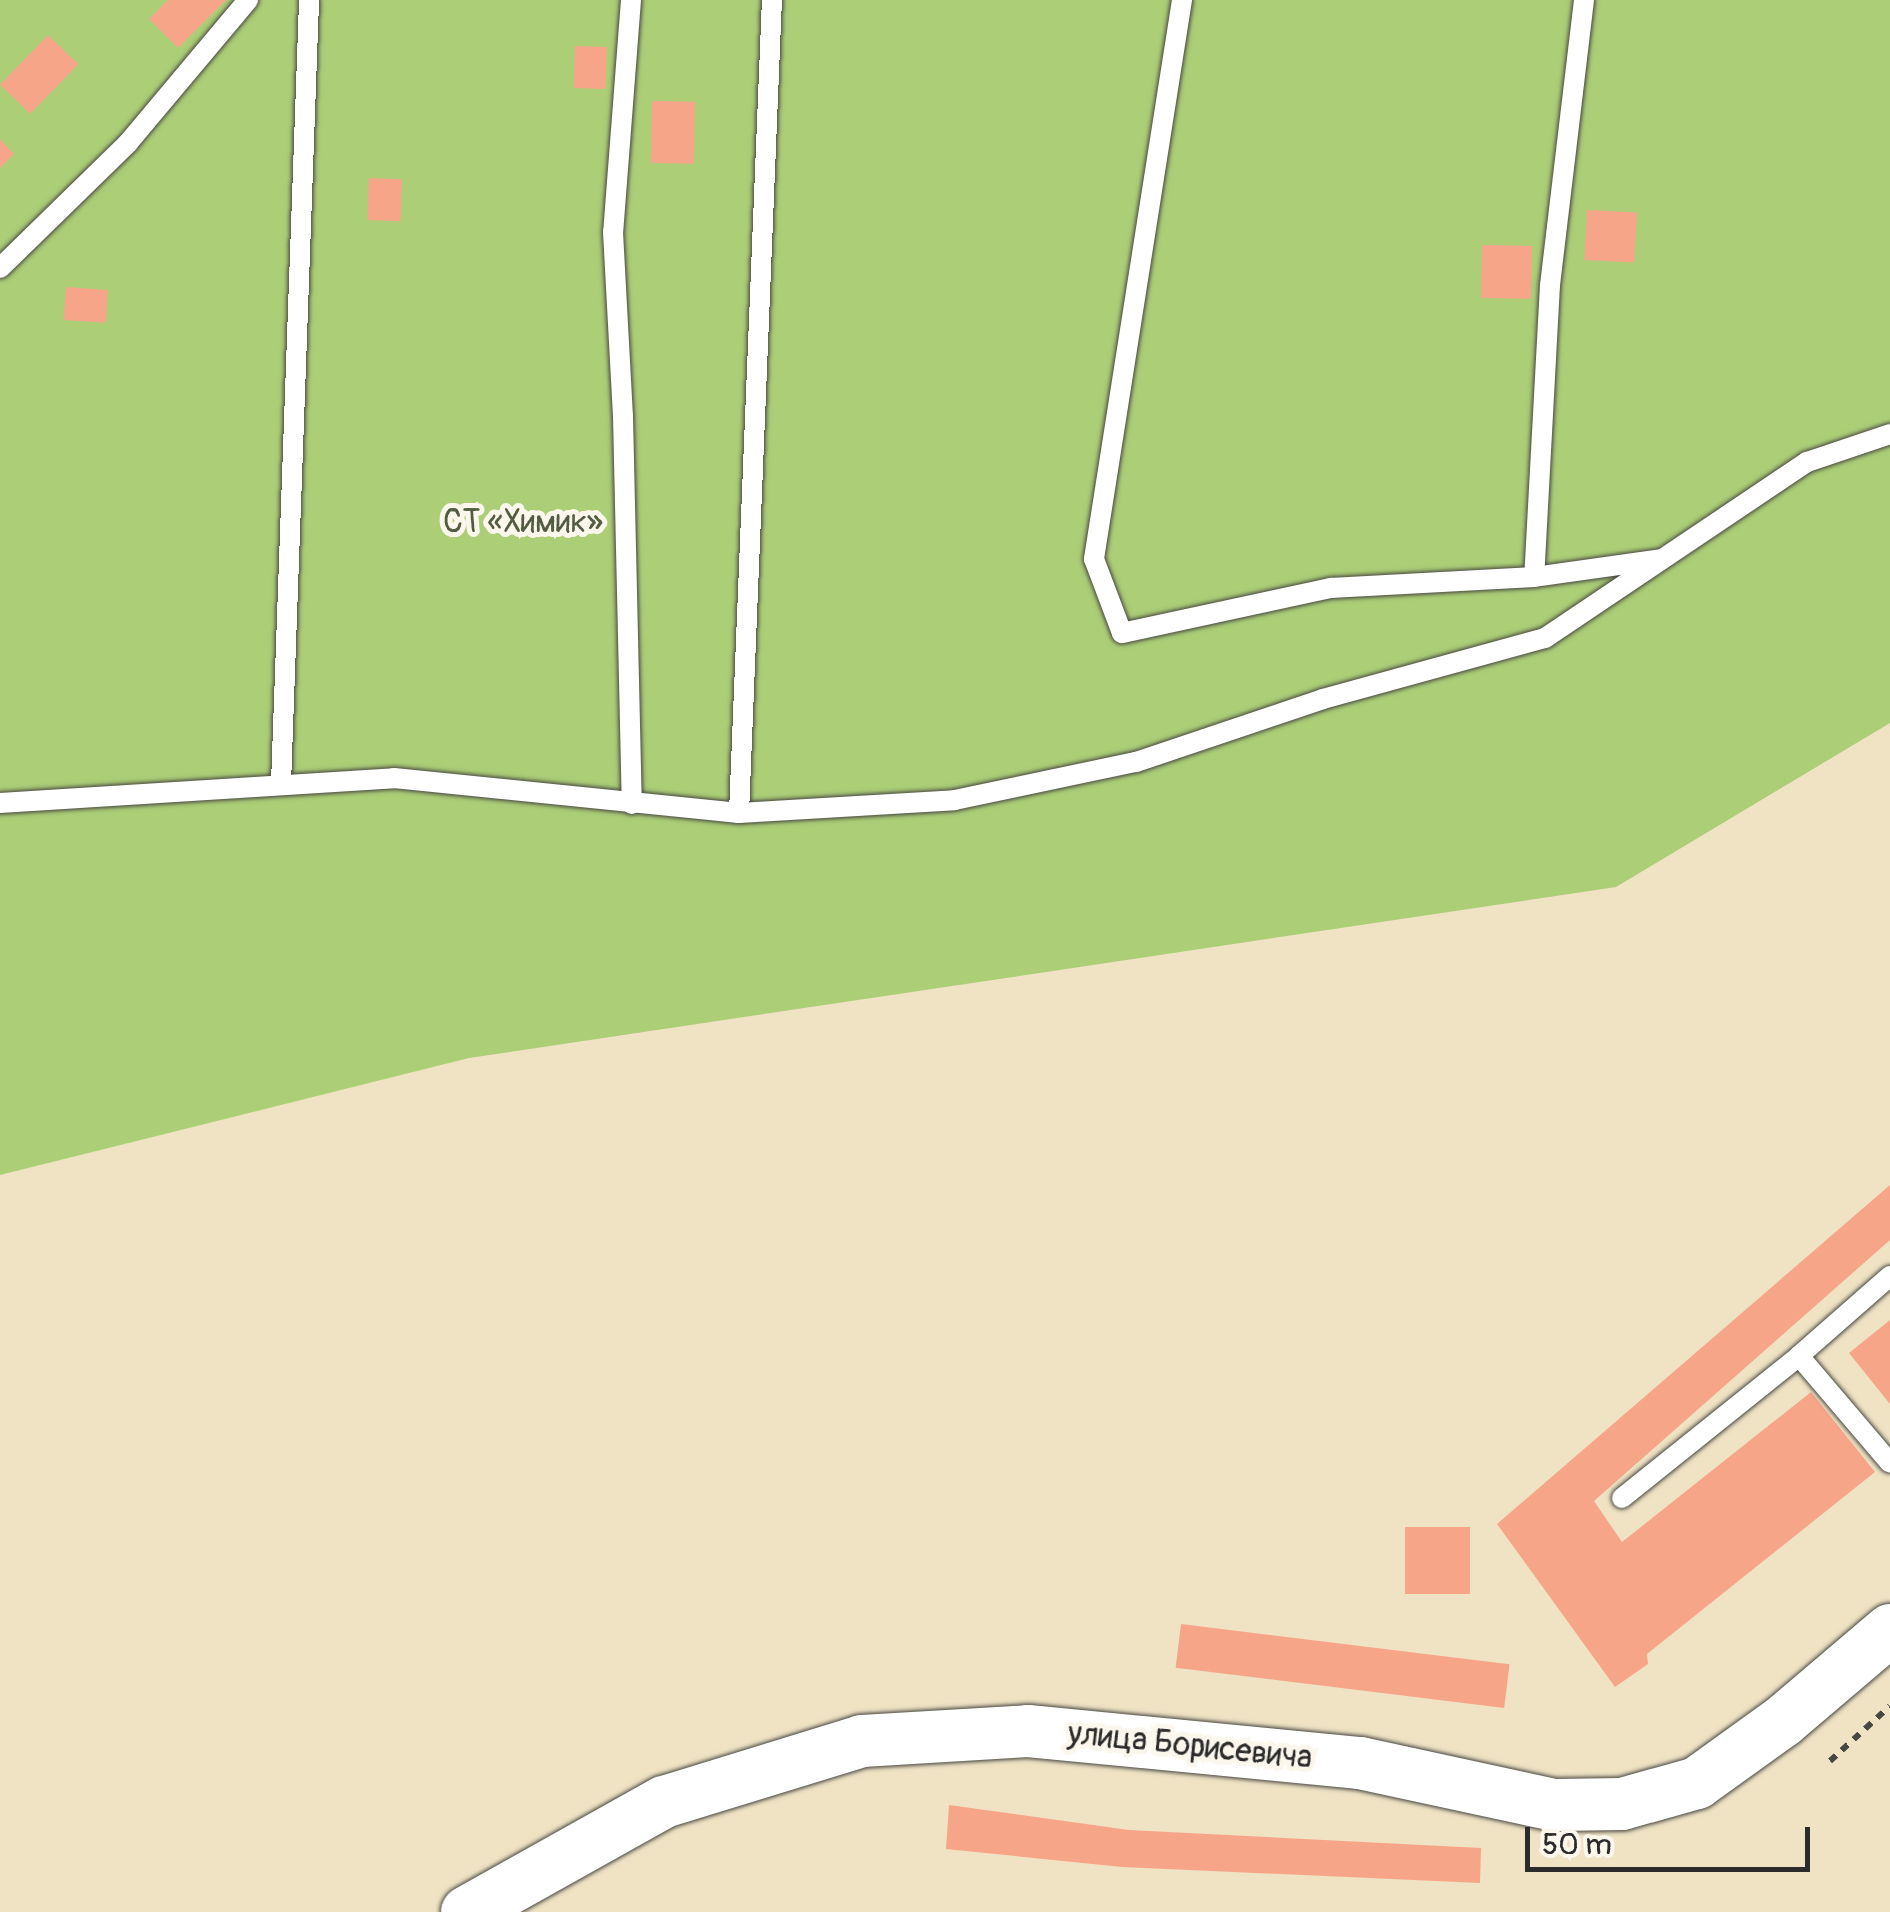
<!DOCTYPE html>
<html>
<head>
<meta charset="utf-8">
<style>
  body { margin:0 }
  #map { position:relative; width:1890px; height:1912px; overflow:hidden; background:#efe3c4; font-family:Pangolin,sans-serif }
  div>[style] { position:absolute }
  [style*='--x'] { left:calc(var(--x)*1px); top:calc(var(--y)*1px); width:calc(var(--w)*1px); rotate:calc(var(--a)*1deg) }
  .green>* { inset:0; background:#acce77 }
  .building>* { inset:0; background:#f7a589; transform-origin:0 0 }
  .path>* { height:6px; margin-top:-3px; transform-origin:0; background:repeating-linear-gradient(90deg,#484742 0 8px,transparent 0 16px) }
  .roads { filter:drop-shadow(0 0 2px #484742) drop-shadow(0 0 2px #484742) }
  .lane>* { height:20px; margin:-10px; padding:0 10px; transform-origin:10px; border-radius:10px; background:#fff }
  .secondary>* { height:52px; margin:-26px; padding:0 26px; transform-origin:26px; border-radius:26px; background:#fff }
  span { translate:-50% -50%; white-space:nowrap; text-align:center; line-height:1.15; -webkit-text-stroke:10px #fbf7ec; paint-order:stroke }
  .park-label { font-size:32px; color:#525c42 }
  .street-label { font-size:32px; color:#2b2b2b }
  .scale { position:absolute; left:1525px; top:1827px; width:285px; height:45px; box-sizing:border-box; border:5px solid #2b2b2b; border-top:0; padding-left:12px; font-size:30px; line-height:35px; white-space:nowrap; color:#2b2b2b; -webkit-text-stroke:8px #fbf7ec; paint-order:stroke }
</style>
</head>
<body>
<div id="map">
  <div class="green">
    <i style="clip-path:polygon(0 0,1890px 0,1890px 723px,1616px 887px,469px 1058px,0 1175px)"></i>
  </div>
  <div class="building">
    <i style="clip-path:polygon(168px 0,226px 0,178px 48px,149px 19px)"></i>
    <i style="left:48px;top:35px;width:42px;height:69px;rotate:44deg"></i>
    <i style="left:575px;top:46px;width:32px;height:42px;rotate:2deg"></i>
    <i style="left:652px;top:101px;width:43px;height:62px;rotate:1deg"></i>
    <i style="clip-path:polygon(0 139px,14px 154px,0 168px)"></i>
    <i style="left:369px;top:178px;width:33px;height:42px;rotate:2deg"></i>
    <i style="left:1587px;top:210px;width:50px;height:50px;rotate:3deg"></i>
    <i style="left:1482px;top:245px;width:50px;height:53px;rotate:1deg"></i>
    <i style="left:66px;top:287px;width:42px;height:33px;rotate:4deg"></i>
    <i style="clip-path:polygon(1890px 1185px,1890px 1240px,1594px 1501px,1622px 1542px,1811px 1392px,1875px 1472px,1647px 1654px,1648px 1664px,1615px 1687px,1497px 1524px)"></i>
    <i style="clip-path:polygon(1890px 1320px,1890px 1404px,1849px 1353px)"></i>
    <i style="left:1405px;top:1527px;width:65px;height:67px"></i>
    <i style="left:1181px;top:1624px;width:331px;height:44px;rotate:7deg"></i>
    <i style="clip-path:polygon(949px 1805px,1129px 1830px,1481px 1848px,1480px 1883px,1122px 1867px,946px 1849px)"></i>
  </div>
  <div class="path">
    <i style="--x:1830;--y:1761;--w:81;--a:-42.5"></i>
  </div>
  <div class="roads">
    <div class="lane">
      <i style="--x:631;--y:0;--w:233;--a:94.4"></i>
      <i style="--x:613;--y:232;--w:184;--a:86.9"></i>
      <i style="--x:623;--y:416;--w:388;--a:88.7"></i>
      <i style="--x:1182;--y:0;--w:566;--a:98.95"></i>
      <i style="--x:1094;--y:559;--w:79;--a:69.3"></i>
      <i style="--x:1122;--y:633;--w:214;--a:-12.2"></i>
      <i style="--x:1331;--y:588;--w:203;--a:-3.1"></i>
      <i style="--x:1584;--y:0;--w:287;--a:96.8"></i>
      <i style="--x:1550;--y:285;--w:292;--a:93.1"></i>
      <i style="--x:1534;--y:577;--w:129;--a:-8"></i>
      <i style="--x:0;--y:268;--w:179;--a:-44.3"></i>
      <i style="--x:128;--y:143;--w:187;--a:-50"></i>
      <i style="--x:281;--y:784;--w:784;--a:-87.95"></i>
      <i style="--x:0;--y:803;--w:395;--a:-3.6"></i>
      <i style="--x:394;--y:778;--w:347;--a:5.8"></i>
      <i style="--x:739;--y:813;--w:216;--a:-3.4"></i>
      <i style="--x:955;--y:800;--w:185;--a:-11.9"></i>
      <i style="--x:1136;--y:762;--w:197;--a:-18.6"></i>
      <i style="--x:1323;--y:699;--w:230;--a:-15.4"></i>
      <i style="--x:1545;--y:638;--w:316;--a:-33.9"></i>
      <i style="--x:1807;--y:462;--w:88;--a:-18.6"></i>
      <i style="--x:739;--y:813;--w:814;--a:-87.68"></i>
      <i style="--x:1890;--y:1276;--w:121;--a:138.7"></i>
      <i style="--x:1799;--y:1356;--w:140;--a:49.6"></i>
      <i style="--x:1622;--y:1498;--w:227;--a:-38.7"></i>
    </div>
    <div class="secondary">
      <i style="--x:467;--y:1912;--w:226;--a:-29.2"></i>
      <i style="--x:664;--y:1802;--w:207;--a:-17.1"></i>
      <i style="--x:862;--y:1741;--w:166;--a:-3.4"></i>
      <i style="--x:1028;--y:1731;--w:334;--a:5.5"></i>
      <i style="--x:1360;--y:1763;--w:198;--a:12.2"></i>
      <i style="--x:1554;--y:1805;--w:68;--a:-0.8"></i>
      <i style="--x:1622;--y:1804;--w:78;--a:-15.6"></i>
      <i style="--x:1697;--y:1783;--w:105;--a:-35.7"></i>
      <i style="--x:1782;--y:1722;--w:142;--a:-40.4"></i>
    </div>
  </div>
  <div class="park-label">
    <span style="left:523px;top:522px">СТ «Химик»</span>
  </div>
  <div class="street-label">
    <span style="left:1190px;top:1746px;rotate:6deg">улица Борисевича</span>
  </div>
  <div class="scale">50 m</div>
</div>
</body>
</html>
